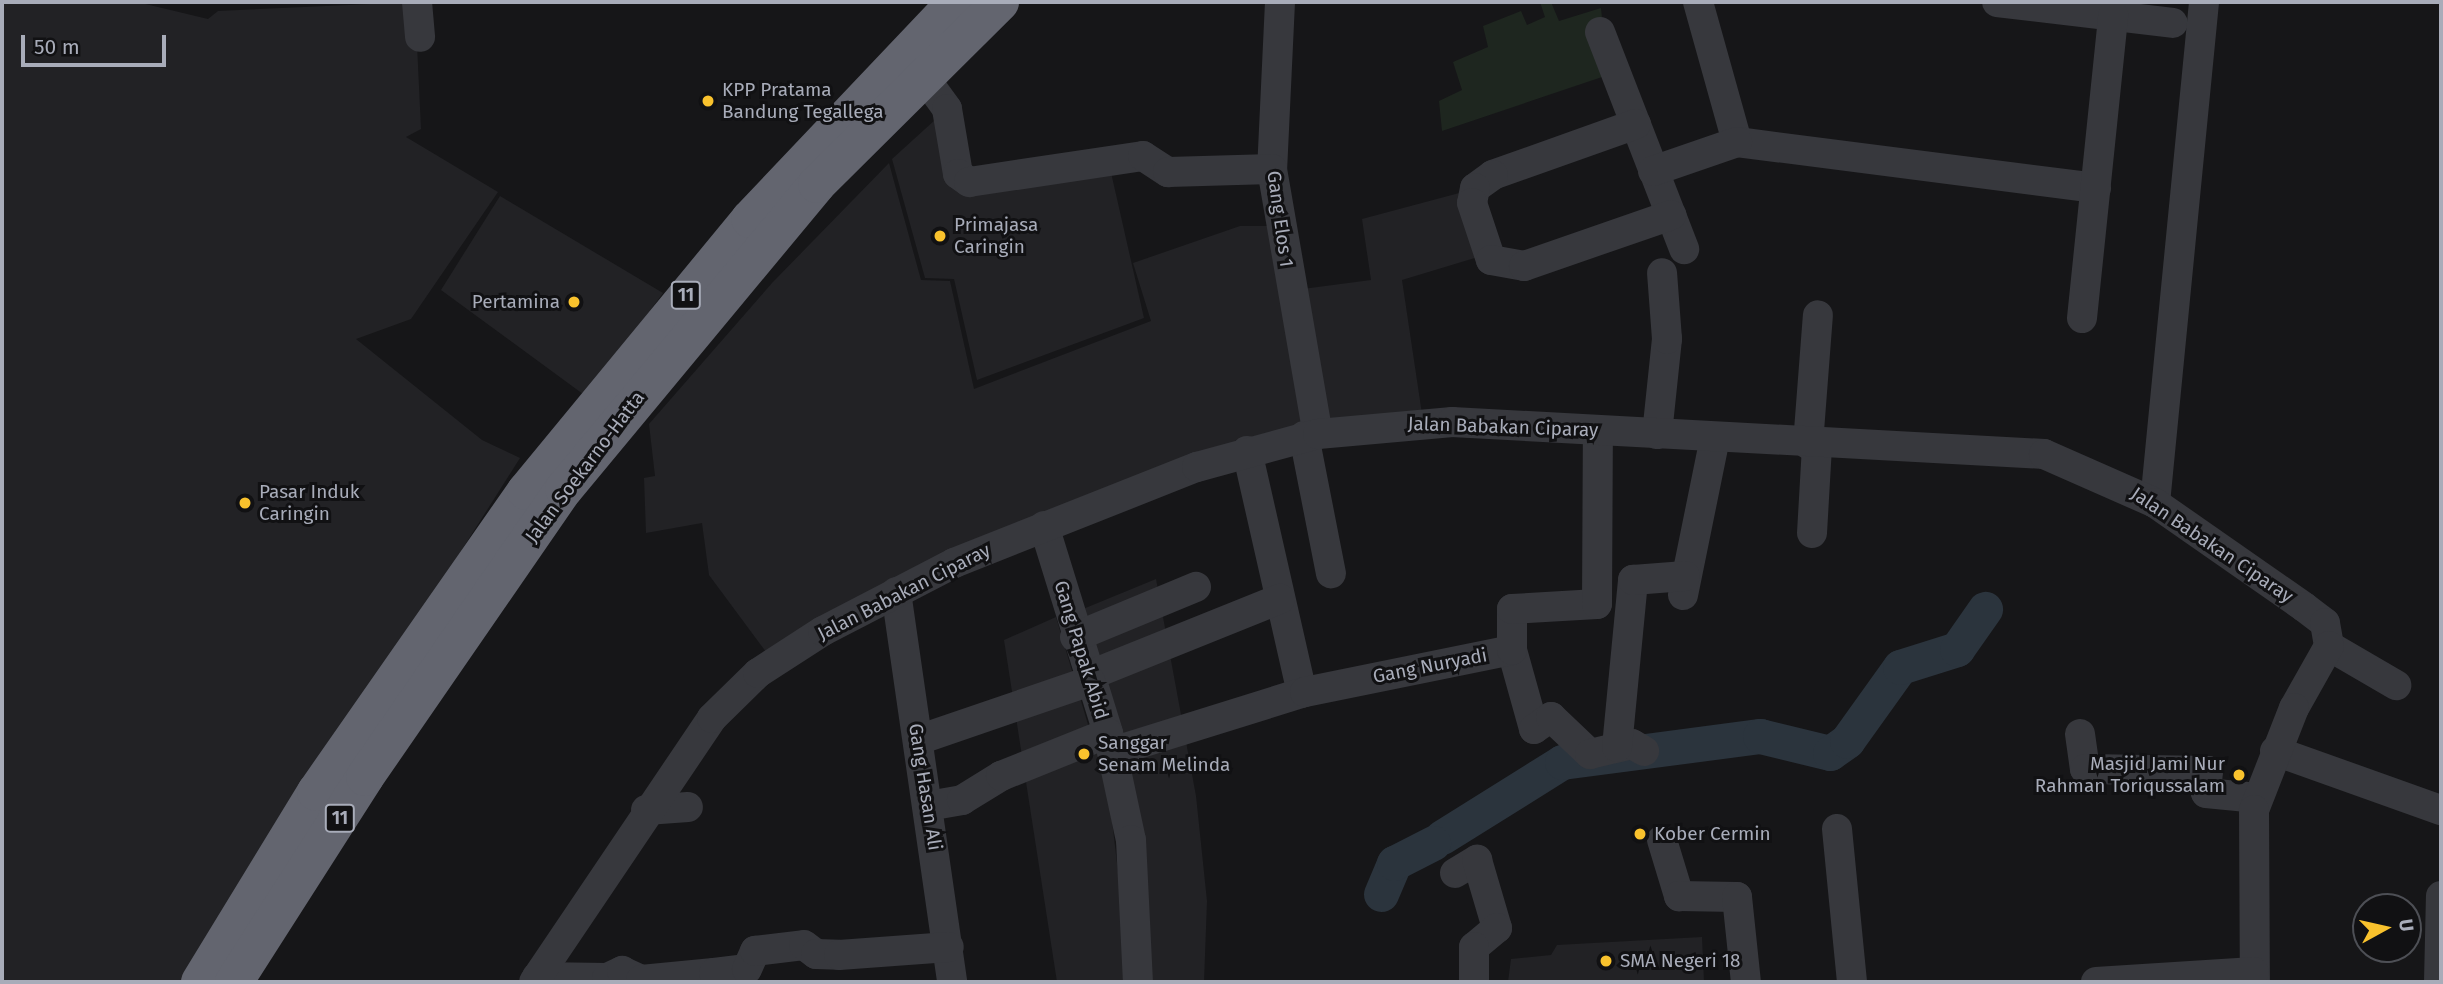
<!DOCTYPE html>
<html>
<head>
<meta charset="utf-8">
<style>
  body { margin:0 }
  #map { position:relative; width:2443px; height:984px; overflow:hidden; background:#161618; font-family:"Fira Sans",sans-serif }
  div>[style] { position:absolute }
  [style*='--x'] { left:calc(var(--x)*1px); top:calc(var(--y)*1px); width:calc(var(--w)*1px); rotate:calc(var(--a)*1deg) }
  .built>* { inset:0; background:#222225 }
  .green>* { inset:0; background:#1e261f }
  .river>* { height:35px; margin:-17.5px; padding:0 17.5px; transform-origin:17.5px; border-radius:17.5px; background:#2b343d }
  .minor>* { height:30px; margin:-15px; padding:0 15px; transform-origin:15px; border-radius:15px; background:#37383d }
  .highway>* { height:38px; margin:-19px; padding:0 19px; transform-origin:19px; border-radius:19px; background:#63656f }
  .dots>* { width:19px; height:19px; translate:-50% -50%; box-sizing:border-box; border:4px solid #111113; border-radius:50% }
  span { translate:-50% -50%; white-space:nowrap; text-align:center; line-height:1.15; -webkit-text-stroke:6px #111113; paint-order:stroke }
  .shield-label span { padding:2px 5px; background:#111113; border:2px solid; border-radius:5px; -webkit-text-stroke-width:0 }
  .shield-label { font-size:18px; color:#a8acb9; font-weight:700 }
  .poi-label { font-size:19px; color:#a8acb9 }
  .left { translate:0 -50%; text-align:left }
  .right { translate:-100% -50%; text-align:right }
  .street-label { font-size:19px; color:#a8acb9 }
  .frame { position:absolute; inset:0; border:4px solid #a8acb9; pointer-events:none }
  .north { position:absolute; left:2352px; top:893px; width:70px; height:70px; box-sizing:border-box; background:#111113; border:2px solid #4d4f55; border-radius:50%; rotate:82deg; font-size:19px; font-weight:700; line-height:28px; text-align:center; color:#a8acb9 }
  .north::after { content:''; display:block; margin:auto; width:24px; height:32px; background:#f9c22d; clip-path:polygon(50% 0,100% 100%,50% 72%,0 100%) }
  .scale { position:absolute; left:21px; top:35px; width:145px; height:32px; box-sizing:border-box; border:4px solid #a8acb9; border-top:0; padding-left:9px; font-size:21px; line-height:24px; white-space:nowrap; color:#a8acb9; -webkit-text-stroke:5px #111113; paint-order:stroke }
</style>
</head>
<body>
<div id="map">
  <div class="built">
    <i style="clip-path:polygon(2px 2px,137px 2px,208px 19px,218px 11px,415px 2px,421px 129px,406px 137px,498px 192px,411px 319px,356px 339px,482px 440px,520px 458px,188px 982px,2px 982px)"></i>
    <i style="clip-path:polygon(958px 99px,971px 180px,1110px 168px,1144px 318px,977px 380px,954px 279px,925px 278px,892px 159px)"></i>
    <i style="clip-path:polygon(889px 163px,921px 280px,950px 281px,974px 389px,1151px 321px,1133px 263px,1240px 226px,1282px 226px,1295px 290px,1371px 280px,1362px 219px,1463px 192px,1478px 257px,1402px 280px,1422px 414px,1098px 498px,772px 660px,709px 575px,702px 523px,646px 533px,644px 478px,655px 476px,649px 424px,772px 283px)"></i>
    <i style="clip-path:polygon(500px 196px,663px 293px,587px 397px,441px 290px)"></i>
    <i style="clip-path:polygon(1156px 579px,1196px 796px,1207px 901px,1204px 982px,1152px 982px,1141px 835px,1083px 609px)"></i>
    <i style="clip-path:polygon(1056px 617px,1109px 795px,1131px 982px,1057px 982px,1004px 640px)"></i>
    <i style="clip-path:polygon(1702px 937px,1704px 982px,1508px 982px,1511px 959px,1551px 955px,1557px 945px)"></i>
  </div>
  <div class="green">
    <i style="clip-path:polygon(1540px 2px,1551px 2px,1559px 21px,1601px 8px,1608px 75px,1442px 131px,1439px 101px,1462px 90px,1453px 62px,1488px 47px,1483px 26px,1521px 11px,1527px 25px,1545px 17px)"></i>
  </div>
  <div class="river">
    <i style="--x:1442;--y:837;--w:142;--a:-32"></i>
    <i style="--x:1562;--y:762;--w:200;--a:-7.5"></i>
    <i style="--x:1760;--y:736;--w:72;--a:13.7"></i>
    <i style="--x:1830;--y:753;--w:21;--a:-35"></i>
    <i style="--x:1847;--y:741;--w:91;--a:-54.4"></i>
    <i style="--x:1900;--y:667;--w:60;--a:-17.5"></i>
    <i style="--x:1957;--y:649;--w:49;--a:-55"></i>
    <i style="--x:1381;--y:894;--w:34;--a:-67"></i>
    <i style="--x:1394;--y:863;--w:44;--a:-27.1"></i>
  </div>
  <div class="minor">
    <i style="--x:417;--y:2;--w:35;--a:85"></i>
    <i style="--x:1280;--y:2;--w:167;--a:92.7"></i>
    <i style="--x:1272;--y:169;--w:269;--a:80.2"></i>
    <i style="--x:1698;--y:2;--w:145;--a:74.4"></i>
    <i style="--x:1737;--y:142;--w:362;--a:7.3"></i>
    <i style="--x:1997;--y:2;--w:177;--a:6.8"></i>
    <i style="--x:1600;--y:32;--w:233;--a:68.8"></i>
    <i style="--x:924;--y:77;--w:39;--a:54"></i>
    <i style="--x:947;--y:109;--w:66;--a:80.4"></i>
    <i style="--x:958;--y:174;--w:14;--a:36"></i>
    <i style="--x:969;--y:182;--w:176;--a:-8.5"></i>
    <i style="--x:1143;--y:156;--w:30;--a:33"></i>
    <i style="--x:1168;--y:172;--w:104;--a:-1.7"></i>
    <i style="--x:1636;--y:124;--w:152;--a:160.4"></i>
    <i style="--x:1493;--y:175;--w:22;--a:144"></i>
    <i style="--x:1475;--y:188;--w:15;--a:101"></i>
    <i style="--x:1472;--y:203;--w:60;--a:71.6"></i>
    <i style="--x:1491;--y:260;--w:34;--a:10"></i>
    <i style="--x:1524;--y:266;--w:156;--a:-19.1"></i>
    <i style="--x:1653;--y:171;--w:89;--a:-19"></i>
    <i style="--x:2082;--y:318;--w:304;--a:-84.1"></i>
    <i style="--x:1657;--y:434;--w:96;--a:-84"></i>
    <i style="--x:1667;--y:339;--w:66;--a:-94.3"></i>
    <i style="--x:1304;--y:436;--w:140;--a:78.9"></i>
    <i style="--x:1808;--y:444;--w:129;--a:-85.6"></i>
    <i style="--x:1247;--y:451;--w:248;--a:77.2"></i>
    <i style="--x:2155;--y:503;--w:503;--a:-84.41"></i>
    <i style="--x:1044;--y:526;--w:217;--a:72.8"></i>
    <i style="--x:1108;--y:733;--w:109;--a:77.9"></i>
    <i style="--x:1131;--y:840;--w:142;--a:87.2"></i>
    <i style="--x:1812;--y:533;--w:88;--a:-86.7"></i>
    <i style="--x:896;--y:592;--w:394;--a:81.8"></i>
    <i style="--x:1683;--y:595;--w:160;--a:-78.5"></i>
    <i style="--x:1075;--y:637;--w:131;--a:-22.5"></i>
    <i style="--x:2329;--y:646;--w:78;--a:30.2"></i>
    <i style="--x:1512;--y:650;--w:82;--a:74.4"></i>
    <i style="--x:1534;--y:729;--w:21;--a:-35"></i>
    <i style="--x:1551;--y:717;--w:54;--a:43.5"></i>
    <i style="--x:1590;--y:754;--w:43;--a:-13.4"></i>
    <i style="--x:1632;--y:744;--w:14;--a:30"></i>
    <i style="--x:1088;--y:676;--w:207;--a:-21.9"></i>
    <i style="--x:2080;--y:734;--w:35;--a:82"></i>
    <i style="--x:2085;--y:769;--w:123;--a:0.9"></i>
    <i style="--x:2208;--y:771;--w:22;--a:95"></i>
    <i style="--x:2206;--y:793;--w:52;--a:5.5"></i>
    <i style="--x:918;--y:740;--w:182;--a:-18.9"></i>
    <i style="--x:1617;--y:747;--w:168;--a:-84.5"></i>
    <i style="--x:1633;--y:580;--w:52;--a:-4.4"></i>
    <i style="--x:2275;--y:751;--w:176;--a:19.6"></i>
    <i style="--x:1112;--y:752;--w:202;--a:-17.3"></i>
    <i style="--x:1305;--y:692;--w:211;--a:-11.5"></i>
    <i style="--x:1512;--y:650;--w:41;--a:-90"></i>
    <i style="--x:1512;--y:609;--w:85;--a:-3.4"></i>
    <i style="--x:1597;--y:604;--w:174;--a:-89.7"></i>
    <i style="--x:928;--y:806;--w:35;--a:-10"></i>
    <i style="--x:962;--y:800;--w:46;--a:-31.6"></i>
    <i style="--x:1001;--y:776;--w:115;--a:-21.9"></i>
    <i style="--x:646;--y:810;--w:42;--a:-4.1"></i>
    <i style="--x:1837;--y:829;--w:154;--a:84.4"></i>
    <i style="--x:1662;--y:840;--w:59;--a:73.1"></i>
    <i style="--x:1679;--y:896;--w:58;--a:1"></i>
    <i style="--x:1737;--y:897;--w:85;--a:84"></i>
    <i style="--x:1455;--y:873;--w:26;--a:-31"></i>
    <i style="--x:1477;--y:860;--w:71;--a:73.6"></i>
    <i style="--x:1497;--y:928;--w:30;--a:140"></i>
    <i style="--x:1474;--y:947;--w:35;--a:90"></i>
    <i style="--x:537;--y:977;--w:70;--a:0.8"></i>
    <i style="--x:607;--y:978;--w:17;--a:-25"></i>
    <i style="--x:622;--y:971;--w:21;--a:25"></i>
    <i style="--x:641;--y:980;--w:73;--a:-5.5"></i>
    <i style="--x:714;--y:973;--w:33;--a:-7"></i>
    <i style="--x:747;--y:969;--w:20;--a:-66"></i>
    <i style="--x:755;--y:951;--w:49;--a:-7"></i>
    <i style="--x:804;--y:945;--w:15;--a:37"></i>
    <i style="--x:816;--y:954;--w:23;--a:2"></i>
    <i style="--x:839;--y:955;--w:110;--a:-4.2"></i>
    <i style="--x:534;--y:982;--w:318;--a:-56"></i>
    <i style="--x:712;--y:718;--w:64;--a:-44.4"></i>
    <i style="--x:758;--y:673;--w:77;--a:-32.9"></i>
    <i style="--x:823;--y:631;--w:148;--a:-27.4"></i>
    <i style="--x:954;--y:563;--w:261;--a:-21.6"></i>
    <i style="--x:1197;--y:467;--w:125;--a:-15.3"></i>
    <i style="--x:1318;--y:434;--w:135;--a:-5.1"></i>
    <i style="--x:1452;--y:422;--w:593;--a:3.09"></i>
    <i style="--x:2044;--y:454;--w:121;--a:23.8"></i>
    <i style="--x:2155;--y:503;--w:182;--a:34.9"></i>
    <i style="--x:2304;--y:607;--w:26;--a:37"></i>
    <i style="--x:2325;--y:623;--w:23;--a:80"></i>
    <i style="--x:2329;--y:646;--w:71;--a:119.4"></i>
    <i style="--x:2294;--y:708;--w:110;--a:111.4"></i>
    <i style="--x:2254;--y:810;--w:172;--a:89.7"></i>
    <i style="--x:2096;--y:982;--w:158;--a:-3.6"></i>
    <i style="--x:2439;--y:982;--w:86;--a:-88.7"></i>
  </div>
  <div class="highway">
    <i style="--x:200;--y:982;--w:223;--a:-58.6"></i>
    <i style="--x:316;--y:792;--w:367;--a:-55.1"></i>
    <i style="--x:526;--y:491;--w:352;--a:-50.5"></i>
    <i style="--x:750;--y:219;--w:299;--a:-46.5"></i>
    <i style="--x:234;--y:982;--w:243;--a:-57.4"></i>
    <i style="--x:365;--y:777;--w:350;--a:-55.4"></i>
    <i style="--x:564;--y:489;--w:396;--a:-50.3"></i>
    <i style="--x:817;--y:184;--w:258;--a:-44.8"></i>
  </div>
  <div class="dots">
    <i style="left:708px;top:101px;background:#f9c22d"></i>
    <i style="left:940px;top:236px;background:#f9c22d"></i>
    <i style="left:574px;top:302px;background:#f9c22d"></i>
    <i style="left:245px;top:503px;background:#f9c22d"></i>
    <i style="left:1084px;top:754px;background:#f9c22d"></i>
    <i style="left:2239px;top:775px;background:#f9c22d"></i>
    <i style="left:1640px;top:834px;background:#f9c22d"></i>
    <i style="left:1606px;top:961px;background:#f9c22d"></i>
  </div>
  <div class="shield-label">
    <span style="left:686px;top:295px">11</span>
    <span style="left:340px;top:818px">11</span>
  </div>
  <div class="poi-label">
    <span class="left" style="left:722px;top:101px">KPP Pratama<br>Bandung Tegallega</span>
    <span class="left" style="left:954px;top:236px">Primajasa<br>Caringin</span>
    <span class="right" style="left:560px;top:302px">Pertamina</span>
    <span class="left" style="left:259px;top:503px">Pasar Induk<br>Caringin</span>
    <span class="left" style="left:1098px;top:754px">Sanggar<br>Senam Melinda</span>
    <span class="right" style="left:2225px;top:775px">Masjid Jami Nur<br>Rahman Toriqussalam</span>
    <span class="left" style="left:1654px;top:834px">Kober Cermin</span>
    <span class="left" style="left:1620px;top:961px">SMA Negeri 18</span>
  </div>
  <div class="street-label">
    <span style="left:1280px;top:219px;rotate:82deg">Gang Elos 1</span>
    <span style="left:1503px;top:427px;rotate:2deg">Jalan Babakan Ciparay</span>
    <span style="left:585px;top:467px;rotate:-53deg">Jalan Soekarno-Hatta</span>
    <span style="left:2212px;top:545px;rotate:34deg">Jalan Babakan Ciparay</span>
    <span style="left:904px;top:592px;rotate:-27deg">Jalan Babakan Ciparay</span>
    <span style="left:1081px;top:650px;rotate:73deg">Gang Papak Abid</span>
    <span style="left:1430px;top:666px;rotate:-11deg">Gang Nuryadi</span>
    <span style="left:925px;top:787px;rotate:81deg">Gang Hasan Ali</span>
  </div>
  <div class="frame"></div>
  <div class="north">U</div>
  <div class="scale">50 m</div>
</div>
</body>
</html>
